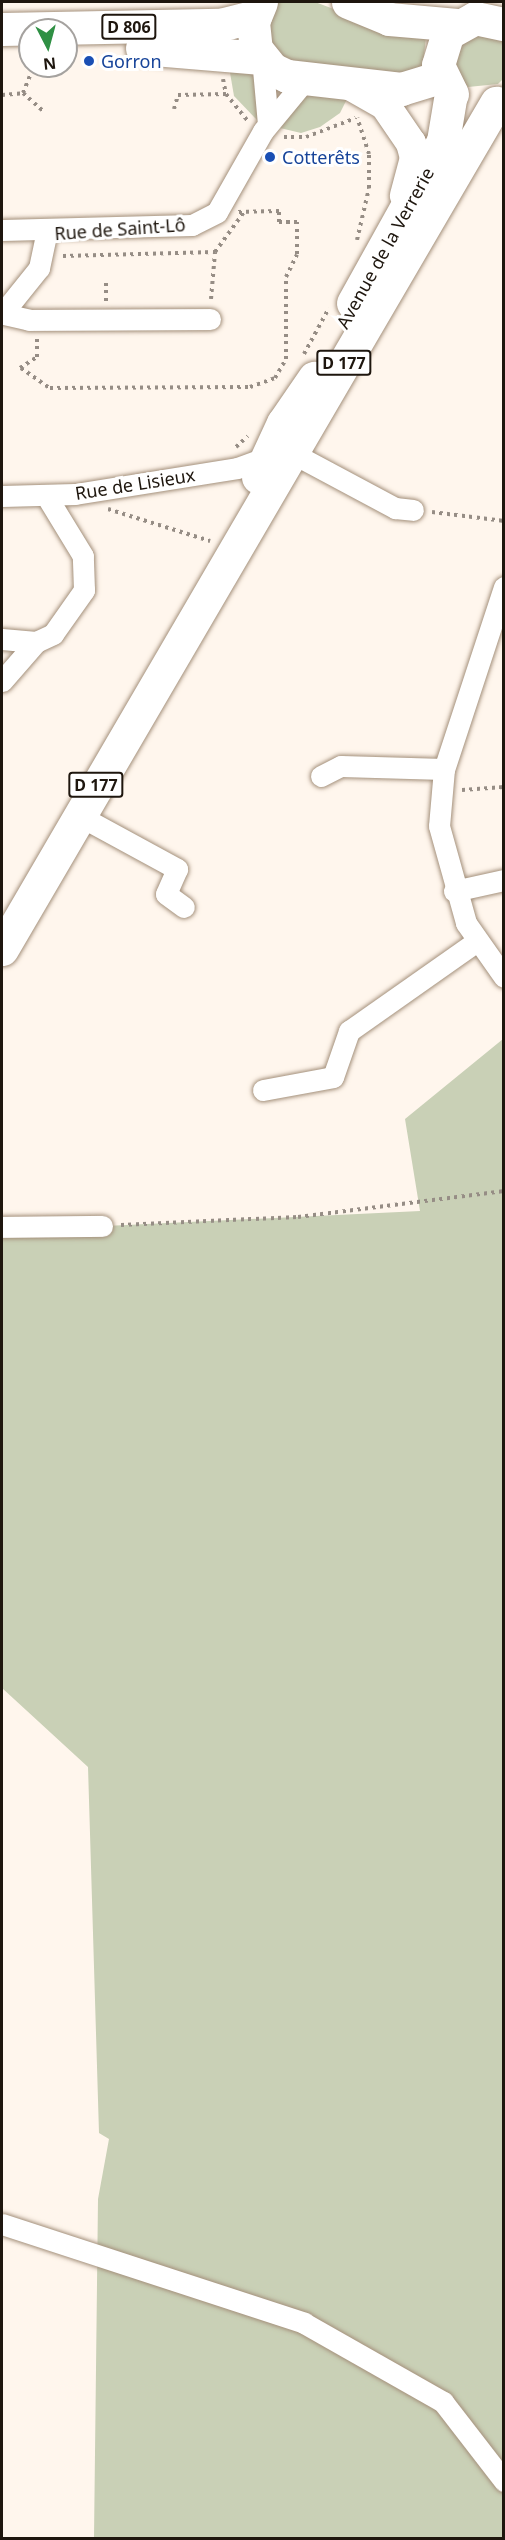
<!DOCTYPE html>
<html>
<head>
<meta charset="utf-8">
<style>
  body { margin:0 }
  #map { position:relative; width:505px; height:2540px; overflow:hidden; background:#fff6ed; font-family:"Noto Sans",sans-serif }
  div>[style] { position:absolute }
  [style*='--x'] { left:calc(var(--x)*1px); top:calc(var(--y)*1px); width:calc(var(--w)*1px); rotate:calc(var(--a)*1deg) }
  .green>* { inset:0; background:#c9d0b6 }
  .path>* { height:4px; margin-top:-2px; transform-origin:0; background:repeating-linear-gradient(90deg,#968d85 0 3px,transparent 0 7.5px) }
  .roads { filter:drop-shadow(0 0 2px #a4907b) drop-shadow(0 0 2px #a4907b) }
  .minor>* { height:21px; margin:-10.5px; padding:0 10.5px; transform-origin:10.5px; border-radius:10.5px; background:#fff }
  .secondary>* { height:30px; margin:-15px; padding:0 15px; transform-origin:15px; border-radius:15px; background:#fff }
  .primary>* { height:33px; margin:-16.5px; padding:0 16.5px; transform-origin:16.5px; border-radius:16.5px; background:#fff }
  .dots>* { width:16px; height:16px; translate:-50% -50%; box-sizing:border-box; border:3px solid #fff; border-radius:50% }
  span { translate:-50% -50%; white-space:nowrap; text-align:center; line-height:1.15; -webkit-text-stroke:6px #fff; paint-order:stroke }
  .shield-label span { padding:2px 4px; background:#fff; border:2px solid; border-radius:4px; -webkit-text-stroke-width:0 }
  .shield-label { font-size:16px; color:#1e160e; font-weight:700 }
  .transit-label { font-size:18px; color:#164399 }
  .left { translate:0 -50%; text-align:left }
  .street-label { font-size:18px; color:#1e160e }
  .frame { position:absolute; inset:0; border:3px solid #1e160e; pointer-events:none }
  .north { position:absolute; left:18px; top:18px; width:60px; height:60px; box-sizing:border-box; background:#fff; border:2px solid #a5a29f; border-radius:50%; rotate:174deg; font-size:16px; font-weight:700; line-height:24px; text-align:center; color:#1e160e }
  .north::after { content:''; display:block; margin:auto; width:21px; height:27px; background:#2f9044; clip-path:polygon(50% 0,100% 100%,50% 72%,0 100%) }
</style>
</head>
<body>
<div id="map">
  <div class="green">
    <i style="clip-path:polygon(279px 2px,315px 2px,392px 31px,426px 36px,422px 75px,288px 61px,270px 47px,270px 10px)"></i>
    <i style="clip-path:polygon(465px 31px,503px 38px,503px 79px,498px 84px,468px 87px,454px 73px,453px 45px)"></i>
    <i style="clip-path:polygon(228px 61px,246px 66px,259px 84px,258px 121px,234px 96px)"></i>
    <i style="clip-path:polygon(307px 95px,348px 97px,340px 113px,320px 127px,301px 133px,280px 128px)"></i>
    <i style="clip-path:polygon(503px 1039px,503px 2538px,94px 2538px,98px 2199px,109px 2139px,99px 2133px,88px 1767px,2px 1688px,2px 1231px,420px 1211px,405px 1119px)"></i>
  </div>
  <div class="path">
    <i style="--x:223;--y:79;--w:15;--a:79"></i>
    <i style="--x:226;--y:94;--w:35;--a:51"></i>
    <i style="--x:23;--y:93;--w:27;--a:42"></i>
    <i style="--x:2;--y:95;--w:21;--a:-5"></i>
    <i style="--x:23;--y:93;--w:29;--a:-68"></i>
    <i style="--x:174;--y:109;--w:15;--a:-74"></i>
    <i style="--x:178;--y:95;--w:48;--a:-1.2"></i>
    <i style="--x:284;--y:137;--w:22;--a:0"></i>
    <i style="--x:306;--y:137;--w:53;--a:-20.8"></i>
    <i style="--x:357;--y:240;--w:53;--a:-77"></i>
    <i style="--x:369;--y:188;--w:34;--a:-90"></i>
    <i style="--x:369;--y:154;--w:38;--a:-108"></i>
    <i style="--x:63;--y:256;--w:152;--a:-1.5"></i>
    <i style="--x:215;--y:252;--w:49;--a:-54.1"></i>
    <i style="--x:106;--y:283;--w:18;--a:90"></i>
    <i style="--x:211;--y:299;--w:47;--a:-85.1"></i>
    <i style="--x:304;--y:354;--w:52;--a:-61.5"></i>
    <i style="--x:20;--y:368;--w:20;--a:-33"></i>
    <i style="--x:37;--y:357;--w:18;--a:-90"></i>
    <i style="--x:21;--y:368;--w:35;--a:35"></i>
    <i style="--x:50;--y:388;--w:200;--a:-0.3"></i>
    <i style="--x:250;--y:387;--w:27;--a:-20"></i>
    <i style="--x:275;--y:378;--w:22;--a:-60"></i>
    <i style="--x:286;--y:359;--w:82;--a:-90"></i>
    <i style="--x:286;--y:277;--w:25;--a:-64"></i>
    <i style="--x:297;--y:254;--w:32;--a:-90"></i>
    <i style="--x:297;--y:222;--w:18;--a:180"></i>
    <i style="--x:279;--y:222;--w:11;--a:-90"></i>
    <i style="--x:279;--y:211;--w:41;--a:178.6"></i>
    <i style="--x:236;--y:447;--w:16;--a:-43"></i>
    <i style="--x:108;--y:509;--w:107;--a:17.4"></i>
    <i style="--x:432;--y:512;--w:73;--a:7.1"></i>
    <i style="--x:462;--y:790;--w:42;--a:-4.1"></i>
    <i style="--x:121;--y:1225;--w:177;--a:-2.6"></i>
    <i style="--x:298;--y:1217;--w:208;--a:-7.2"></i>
  </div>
  <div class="roads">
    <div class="minor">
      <i style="--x:262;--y:58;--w:66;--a:84.8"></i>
      <i style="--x:2;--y:230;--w:190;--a:-1.5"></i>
      <i style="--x:192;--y:225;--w:28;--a:-27"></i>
      <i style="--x:217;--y:212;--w:93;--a:-60.4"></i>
      <i style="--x:263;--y:131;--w:67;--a:-50.4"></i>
      <i style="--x:2;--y:314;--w:59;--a:-51.2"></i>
      <i style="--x:39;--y:268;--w:38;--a:-78"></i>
      <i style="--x:4;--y:314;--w:26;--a:13"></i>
      <i style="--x:29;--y:320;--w:181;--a:-0.3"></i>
      <i style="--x:294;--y:454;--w:115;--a:28.1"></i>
      <i style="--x:395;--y:508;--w:18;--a:6"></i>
      <i style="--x:2;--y:496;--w:73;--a:-1.6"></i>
      <i style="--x:75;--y:494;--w:164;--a:-9.1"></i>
      <i style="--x:237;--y:468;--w:32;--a:-20"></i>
      <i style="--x:504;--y:587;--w:192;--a:108.2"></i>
      <i style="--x:444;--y:769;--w:57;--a:95"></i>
      <i style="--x:439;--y:826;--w:101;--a:74.4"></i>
      <i style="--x:466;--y:923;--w:66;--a:54.9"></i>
      <i style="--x:2;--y:639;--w:34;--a:5"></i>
      <i style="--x:36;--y:642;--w:19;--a:-25"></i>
      <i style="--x:53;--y:634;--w:54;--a:-54.8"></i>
      <i style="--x:84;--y:590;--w:34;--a:-92"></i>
      <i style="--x:83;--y:556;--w:69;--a:-121.4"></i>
      <i style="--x:2;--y:681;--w:52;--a:-48.9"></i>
      <i style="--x:321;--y:776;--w:22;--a:-27"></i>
      <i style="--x:341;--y:766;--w:103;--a:1.7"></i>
      <i style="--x:78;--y:815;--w:113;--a:28.6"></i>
      <i style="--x:177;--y:869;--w:27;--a:114"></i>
      <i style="--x:166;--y:894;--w:22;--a:36"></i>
      <i style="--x:454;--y:891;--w:51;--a:-12.4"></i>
      <i style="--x:263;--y:1090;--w:71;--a:-10.5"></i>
      <i style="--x:333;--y:1077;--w:49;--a:-70.8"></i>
      <i style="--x:349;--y:1031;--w:156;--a:-35.1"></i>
      <i style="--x:2;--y:1227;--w:100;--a:-0.6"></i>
      <i style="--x:2;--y:2224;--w:318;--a:18.1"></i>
      <i style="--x:304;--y:2323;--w:160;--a:29.6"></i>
      <i style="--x:443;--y:2402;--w:100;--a:52.3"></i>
    </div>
    <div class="secondary">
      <i style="--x:348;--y:84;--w:43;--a:29.6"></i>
      <i style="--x:385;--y:105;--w:46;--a:55.6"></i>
      <i style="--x:411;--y:143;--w:16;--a:75"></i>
      <i style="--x:415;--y:158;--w:39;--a:105"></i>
    </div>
    <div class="primary">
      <i style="--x:261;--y:2;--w:22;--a:112"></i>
      <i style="--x:253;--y:22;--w:27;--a:84"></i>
      <i style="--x:256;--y:49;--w:26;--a:51"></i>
      <i style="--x:272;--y:69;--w:17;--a:25"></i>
      <i style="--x:287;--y:76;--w:115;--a:6.5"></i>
      <i style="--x:401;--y:89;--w:41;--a:-17.1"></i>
      <i style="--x:348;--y:2;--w:44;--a:22.5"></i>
      <i style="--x:389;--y:19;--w:68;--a:5"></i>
      <i style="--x:2;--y:29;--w:218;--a:-1.1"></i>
      <i style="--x:220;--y:25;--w:36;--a:-14"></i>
      <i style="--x:142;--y:48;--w:120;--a:4.8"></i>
      <i style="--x:452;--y:94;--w:32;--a:-116"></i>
      <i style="--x:438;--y:65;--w:34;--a:-73"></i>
      <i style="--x:448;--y:33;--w:31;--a:-29"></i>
      <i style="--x:475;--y:18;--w:30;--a:12"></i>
      <i style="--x:353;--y:303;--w:185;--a:-60.9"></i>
      <i style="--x:443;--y:141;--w:49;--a:-80.5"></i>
      <i style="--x:258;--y:477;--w:60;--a:-65.2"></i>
      <i style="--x:283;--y:423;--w:55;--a:-55.4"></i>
      <i style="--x:2;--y:949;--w:980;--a:-59.72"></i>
    </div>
  </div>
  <div class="dots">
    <i style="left:89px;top:61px;background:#1a4fb4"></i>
    <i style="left:270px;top:157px;background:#1a4fb4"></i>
  </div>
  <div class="shield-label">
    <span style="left:129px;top:27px">D 806</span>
    <span style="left:344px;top:363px">D 177</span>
    <span style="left:96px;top:785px">D 177</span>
  </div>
  <div class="transit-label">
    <span class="left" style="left:101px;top:61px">Gorron</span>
    <span class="left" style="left:282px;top:157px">Cotterêts</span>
  </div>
  <div class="street-label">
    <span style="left:120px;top:229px;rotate:-4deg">Rue de Saint-Lô</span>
    <span style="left:385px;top:248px;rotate:-61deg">Avenue de la Verrerie</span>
    <span style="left:135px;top:484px;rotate:-9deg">Rue de Lisieux</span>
  </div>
  <div class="frame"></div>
  <div class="north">N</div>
</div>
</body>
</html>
